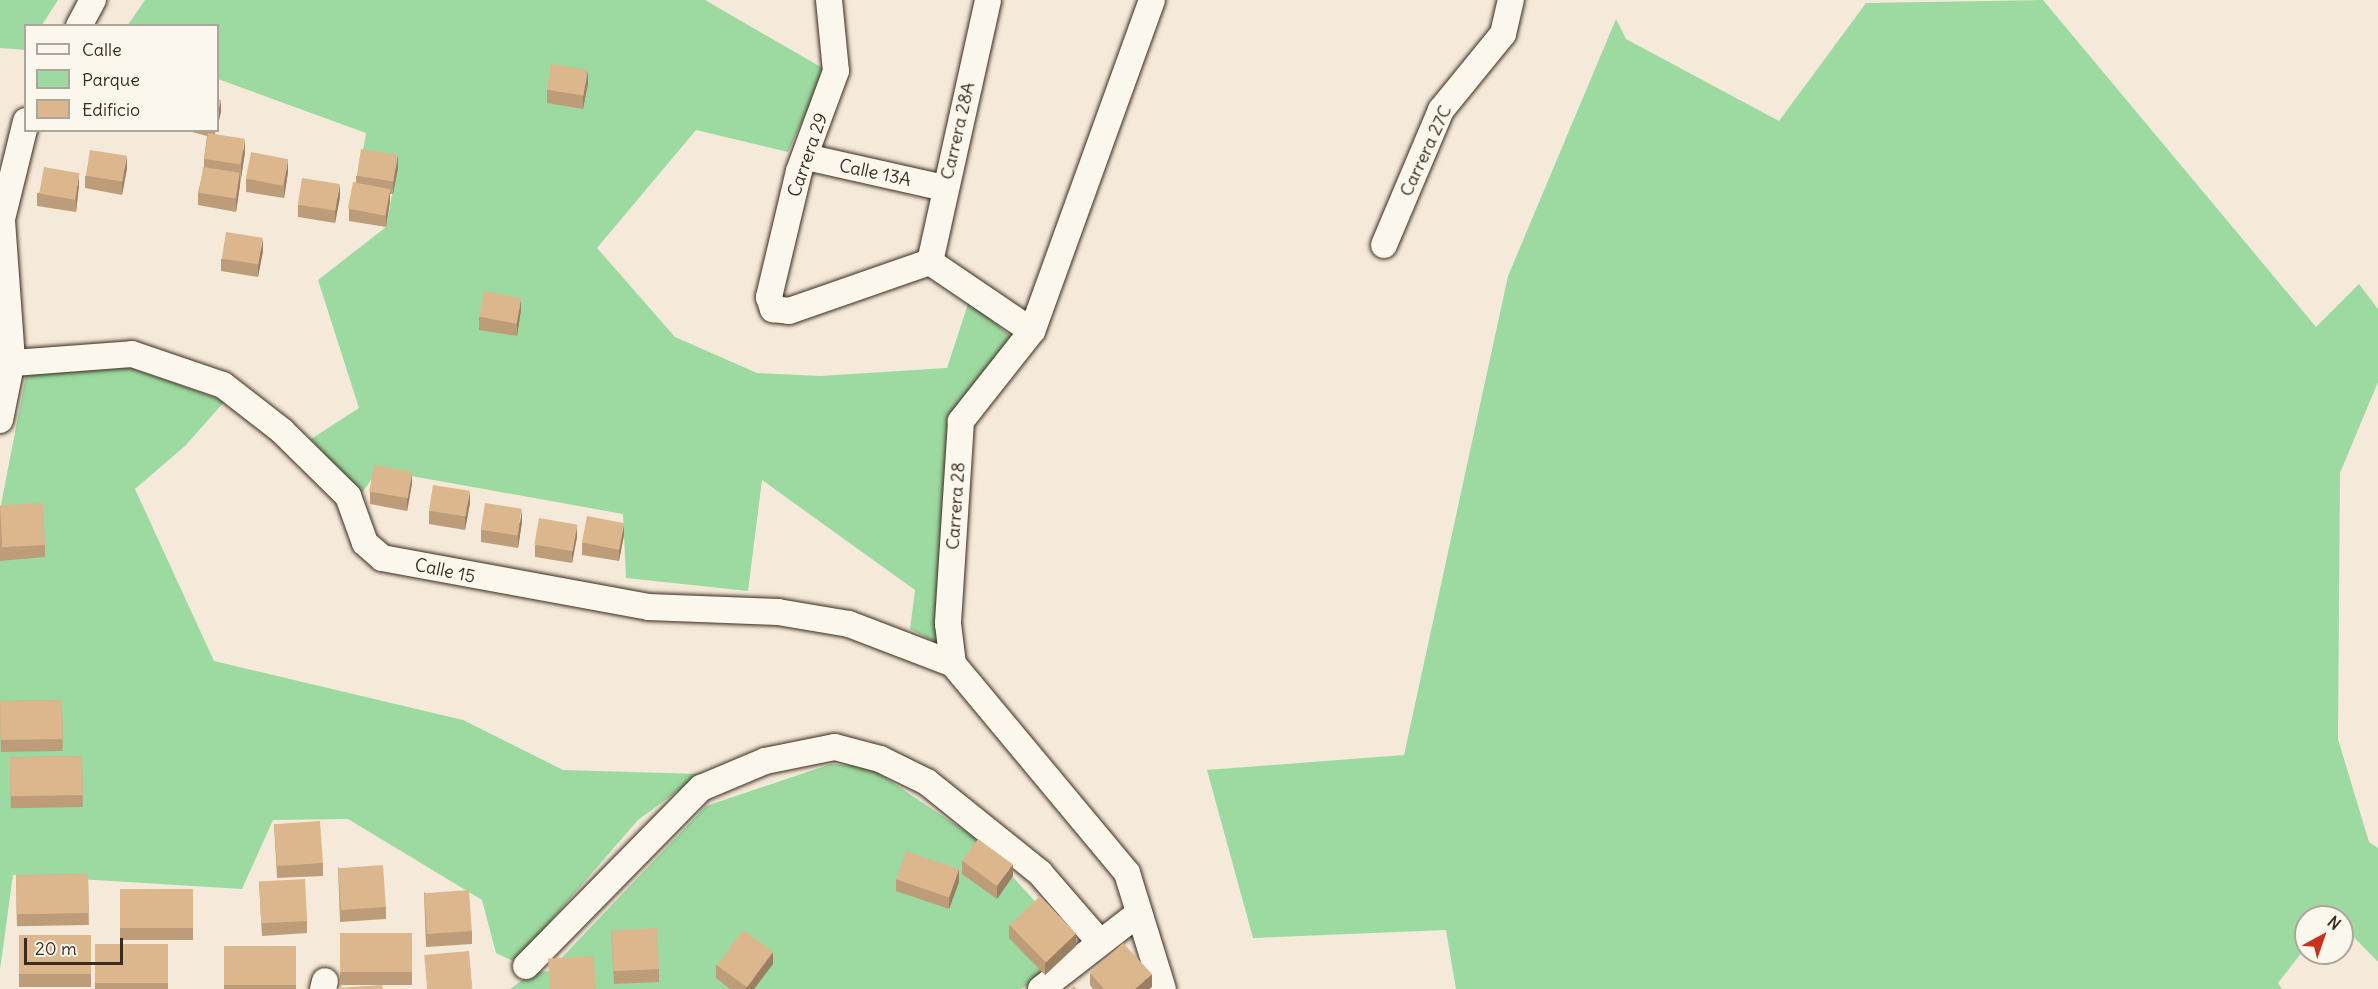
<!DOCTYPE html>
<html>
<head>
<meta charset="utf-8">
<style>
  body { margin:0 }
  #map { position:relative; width:2378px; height:989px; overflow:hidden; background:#f5ead9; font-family:Delius,sans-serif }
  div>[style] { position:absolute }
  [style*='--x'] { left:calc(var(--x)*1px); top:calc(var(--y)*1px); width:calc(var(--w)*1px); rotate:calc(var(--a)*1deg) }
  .green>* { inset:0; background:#9ddaa1 }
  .roads { filter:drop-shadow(0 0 2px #3b2a1e) drop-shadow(0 0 2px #3b2a1e) }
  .minor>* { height:26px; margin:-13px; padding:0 13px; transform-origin:13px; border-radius:13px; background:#fbf7ec }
  .wall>* { inset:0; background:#bd9d79; transform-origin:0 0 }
  .shaded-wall>* { inset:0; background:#9a7f63 }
  .building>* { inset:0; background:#dcb68d; transform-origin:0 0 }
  span { translate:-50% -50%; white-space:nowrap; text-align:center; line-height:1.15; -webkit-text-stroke:6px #fbf7ec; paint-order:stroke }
  .street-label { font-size:18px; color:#3b2a1e }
  .legend { position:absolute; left:24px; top:24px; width:195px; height:108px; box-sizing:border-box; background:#fbf7ec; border:2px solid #aea59a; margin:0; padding:8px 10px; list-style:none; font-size:18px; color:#3b2a1e }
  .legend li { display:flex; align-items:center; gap:12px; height:30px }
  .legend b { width:30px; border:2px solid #aea59a }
  .north { position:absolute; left:2294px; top:905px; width:60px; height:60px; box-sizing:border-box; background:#fbf7ec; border:2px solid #aea59a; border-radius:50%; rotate:40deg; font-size:16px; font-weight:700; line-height:24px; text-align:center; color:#3b2a1e }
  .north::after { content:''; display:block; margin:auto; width:21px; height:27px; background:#c8321e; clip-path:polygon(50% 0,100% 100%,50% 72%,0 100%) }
  .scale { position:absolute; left:24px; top:938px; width:99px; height:27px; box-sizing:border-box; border:3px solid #3b2a1e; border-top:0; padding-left:8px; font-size:18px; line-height:21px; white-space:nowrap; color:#3b2a1e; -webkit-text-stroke:4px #fbf7ec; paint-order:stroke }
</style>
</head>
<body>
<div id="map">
  <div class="green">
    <i style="clip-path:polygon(0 0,58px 0,42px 25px,26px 26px,25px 50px,0 48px)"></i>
    <i style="clip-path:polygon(145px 0,705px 0,826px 70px,788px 152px,696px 130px,597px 248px,675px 337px,757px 373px,820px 376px,947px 368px,969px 301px,1017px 342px,955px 408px,941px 564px,943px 646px,910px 629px,915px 590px,762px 480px,748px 591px,626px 578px,623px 514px,378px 470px,361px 494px,311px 439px,359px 408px,318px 280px,386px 227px,397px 168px,361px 162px,366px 133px,218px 79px,218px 26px,127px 26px)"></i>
    <i style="clip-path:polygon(2043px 0,2316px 327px,2359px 284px,2378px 309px,2378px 382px,2340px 473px,2338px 739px,2369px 842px,2378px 848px,2378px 962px,2342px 925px,2342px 917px,2332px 915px,2306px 917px,2306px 947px,2278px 983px,2282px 989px,1456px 989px,1446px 930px,1253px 938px,1207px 770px,1404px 755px,1508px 276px,1616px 19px,1626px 39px,1779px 121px,1866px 3px)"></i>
    <i style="clip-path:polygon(131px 368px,225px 401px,185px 446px,135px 489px,214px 661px,463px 720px,563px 770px,701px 774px,638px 820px,515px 962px,496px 953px,482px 900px,348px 819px,273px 820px,242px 889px,13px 875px,0 970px,0 510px,27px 370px)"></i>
    <i style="clip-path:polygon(831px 764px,869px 767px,980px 841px,1076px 946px,1045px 975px,1021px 989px,510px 989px,532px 973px,549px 971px,706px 806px)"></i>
  </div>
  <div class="roads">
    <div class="minor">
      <i style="--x:829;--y:0;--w:71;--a:84.4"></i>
      <i style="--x:836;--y:71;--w:107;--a:110.3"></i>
      <i style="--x:799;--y:171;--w:130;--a:103.4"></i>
      <i style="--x:769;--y:297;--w:13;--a:72"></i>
      <i style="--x:773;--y:309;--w:16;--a:7"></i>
      <i style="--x:789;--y:311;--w:149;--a:-19.2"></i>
      <i style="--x:930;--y:262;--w:123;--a:34.1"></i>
      <i style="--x:1152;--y:0;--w:352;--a:109.9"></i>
      <i style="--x:1032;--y:331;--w:115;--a:128.3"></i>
      <i style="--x:961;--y:421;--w:203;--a:93.7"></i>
      <i style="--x:948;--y:624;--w:40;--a:82.9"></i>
      <i style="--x:953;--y:664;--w:272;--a:50.2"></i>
      <i style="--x:1127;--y:873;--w:121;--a:72.8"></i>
      <i style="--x:79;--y:26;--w:30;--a:-62"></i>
      <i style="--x:806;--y:157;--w:142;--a:12.6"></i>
      <i style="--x:1384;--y:245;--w:147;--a:-67.1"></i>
      <i style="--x:1441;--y:110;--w:98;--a:-50.8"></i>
      <i style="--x:1503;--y:34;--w:35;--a:-77"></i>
      <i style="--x:930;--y:262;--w:268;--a:-77.5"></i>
      <i style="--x:0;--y:364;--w:132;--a:-4.3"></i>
      <i style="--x:132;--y:354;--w:96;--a:18.8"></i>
      <i style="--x:223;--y:385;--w:75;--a:37.9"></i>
      <i style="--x:282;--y:431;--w:93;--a:44.6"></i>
      <i style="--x:348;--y:496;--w:50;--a:70.1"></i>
      <i style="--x:365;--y:543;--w:23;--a:41"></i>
      <i style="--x:382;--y:558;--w:270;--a:10.4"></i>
      <i style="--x:648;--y:607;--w:130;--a:2.2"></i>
      <i style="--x:778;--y:612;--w:72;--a:9.6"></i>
      <i style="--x:849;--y:624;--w:111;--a:21"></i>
      <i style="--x:0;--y:420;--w:61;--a:-78.7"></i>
      <i style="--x:12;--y:360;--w:141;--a:-94.1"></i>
      <i style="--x:2;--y:219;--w:101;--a:-76.2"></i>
      <i style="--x:526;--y:966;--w:250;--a:-45.5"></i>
      <i style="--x:701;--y:788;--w:69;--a:-22.9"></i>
      <i style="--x:765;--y:761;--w:71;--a:-11.3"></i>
      <i style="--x:835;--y:747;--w:47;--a:14.9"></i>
      <i style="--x:880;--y:759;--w:52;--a:26.1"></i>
      <i style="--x:927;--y:782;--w:145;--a:38.8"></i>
      <i style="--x:1040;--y:873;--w:89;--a:49.1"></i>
      <i style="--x:323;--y:989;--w:8;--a:-76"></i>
      <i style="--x:1041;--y:989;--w:124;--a:-37.8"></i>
    </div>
  </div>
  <div class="wall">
    <i style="clip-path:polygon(588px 83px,583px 109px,547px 103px,547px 90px)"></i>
    <i style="clip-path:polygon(185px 130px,216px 130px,215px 134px,245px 152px,236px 212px,198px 205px,198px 193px,204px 167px,204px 159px,207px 136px)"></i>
    <i style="clip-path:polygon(127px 168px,122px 195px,85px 188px,85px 176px)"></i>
    <i style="clip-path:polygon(398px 168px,393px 194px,390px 194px,390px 201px,386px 227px,349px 221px,349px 209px,356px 183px,356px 176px)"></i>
    <i style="clip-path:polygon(288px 172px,284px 198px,246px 192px,246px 179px)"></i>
    <i style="clip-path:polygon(79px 185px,76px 212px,37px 206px,37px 193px)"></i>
    <i style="clip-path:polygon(340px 197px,335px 223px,298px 217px,298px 205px)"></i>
    <i style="clip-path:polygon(263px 251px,258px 277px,221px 271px,221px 259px)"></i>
    <i style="clip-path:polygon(521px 310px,517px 336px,479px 330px,479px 317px)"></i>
    <i style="clip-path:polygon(412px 484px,407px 511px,370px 504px,370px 492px)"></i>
    <i style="clip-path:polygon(470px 503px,465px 530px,429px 524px,429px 511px)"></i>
    <i style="clip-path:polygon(0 506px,45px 545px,45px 557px,0 561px)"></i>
    <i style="clip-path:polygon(522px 522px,518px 548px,481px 542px,481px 530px)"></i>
    <i style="clip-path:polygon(624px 535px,619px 561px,582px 555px,582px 543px)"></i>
    <i style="clip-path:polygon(577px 537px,572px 563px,535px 557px,535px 545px)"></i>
    <i style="left:62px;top:700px;width:51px;height:62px;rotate:89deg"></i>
    <i style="left:82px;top:756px;width:51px;height:72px;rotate:89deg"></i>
    <i style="clip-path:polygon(274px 824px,323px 863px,323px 876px,277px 878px)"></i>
    <i style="clip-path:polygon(962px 861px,1013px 876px,997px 899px,962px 874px)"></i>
    <i style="clip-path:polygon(338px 867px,386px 907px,386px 919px,340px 922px)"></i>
    <i style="left:88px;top:874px;width:51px;height:72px;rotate:89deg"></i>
    <i style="clip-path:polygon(896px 879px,959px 882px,949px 909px,896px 891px)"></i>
    <i style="clip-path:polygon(259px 881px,307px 921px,307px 933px,262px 936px)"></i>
    <i style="left:193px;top:889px;width:51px;height:73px;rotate:90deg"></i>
    <i style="clip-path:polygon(424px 892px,472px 931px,472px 944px,426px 947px)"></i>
    <i style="clip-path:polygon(1009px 925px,1076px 946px,1045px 975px,1009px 938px)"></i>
    <i style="clip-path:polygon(611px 930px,659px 969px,659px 982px,614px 984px)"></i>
    <i style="left:340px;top:933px;width:72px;height:52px"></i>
    <i style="left:19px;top:935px;width:72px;height:52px"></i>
    <i style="left:95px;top:944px;width:73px;height:45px"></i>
    <i style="left:296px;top:946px;width:43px;height:72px;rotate:90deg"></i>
    <i style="clip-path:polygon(773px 964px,754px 989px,730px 989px,716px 978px,716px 965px)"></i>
    <i style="clip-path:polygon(1090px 973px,1152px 987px,1149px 989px,1093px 989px,1090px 985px)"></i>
  </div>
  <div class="shaded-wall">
    <i style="clip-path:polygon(588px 70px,588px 83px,583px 109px,583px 97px)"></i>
    <i style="clip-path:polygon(221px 100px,221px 112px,218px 125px,218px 112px)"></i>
    <i style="clip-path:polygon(245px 139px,245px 152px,241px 178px,241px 166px)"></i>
    <i style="clip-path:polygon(398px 155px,398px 168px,393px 194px,393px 182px)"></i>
    <i style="clip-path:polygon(127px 156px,127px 168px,122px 195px,122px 183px)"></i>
    <i style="clip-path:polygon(288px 159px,288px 172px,284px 198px,284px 185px)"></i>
    <i style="clip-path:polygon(79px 173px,79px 185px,76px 212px,76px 199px)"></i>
    <i style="clip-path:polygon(240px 173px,240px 185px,236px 212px,236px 200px)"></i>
    <i style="clip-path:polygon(340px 184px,340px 197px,335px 223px,335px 211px)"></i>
    <i style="clip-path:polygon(390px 189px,390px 201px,386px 227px,386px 215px)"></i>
    <i style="clip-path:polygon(263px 238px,263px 251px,258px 277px,258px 265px)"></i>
    <i style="clip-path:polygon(521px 298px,521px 310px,517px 336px,517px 324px)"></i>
    <i style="clip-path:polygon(412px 472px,412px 484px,407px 511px,407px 498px)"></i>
    <i style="clip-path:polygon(470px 491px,470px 503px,465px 530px,465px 518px)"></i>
    <i style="clip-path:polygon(522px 509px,522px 522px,518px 548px,518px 536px)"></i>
    <i style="clip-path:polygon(624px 523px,624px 535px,619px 561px,619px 549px)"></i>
    <i style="clip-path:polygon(577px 525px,577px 537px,572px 563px,572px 551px)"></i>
    <i style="clip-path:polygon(1013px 864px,1013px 876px,997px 899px,997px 886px)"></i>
    <i style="clip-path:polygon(959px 869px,959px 882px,949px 909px,949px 897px)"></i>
    <i style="clip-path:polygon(1076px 933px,1076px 946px,1045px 975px,1045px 963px)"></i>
    <i style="clip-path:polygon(773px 952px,773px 964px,754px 989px,745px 989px)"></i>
    <i style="clip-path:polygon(1152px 974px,1152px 987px,1149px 989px,1135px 989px)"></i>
  </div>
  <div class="building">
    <i style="left:551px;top:64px;width:37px;height:26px;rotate:9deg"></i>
    <i style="clip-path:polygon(218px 99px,221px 100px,218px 112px)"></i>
    <i style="left:208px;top:133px;width:37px;height:26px;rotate:9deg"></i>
    <i style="left:361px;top:149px;width:37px;height:27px;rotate:9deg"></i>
    <i style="left:90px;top:150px;width:37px;height:26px;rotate:9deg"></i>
    <i style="left:251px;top:152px;width:38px;height:27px;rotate:11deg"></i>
    <i style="left:44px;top:167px;width:36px;height:27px;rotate:10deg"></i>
    <i style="left:203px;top:167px;width:37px;height:26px;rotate:9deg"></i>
    <i style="left:302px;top:178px;width:38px;height:27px;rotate:9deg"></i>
    <i style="left:353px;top:182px;width:38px;height:27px;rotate:11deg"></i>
    <i style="left:226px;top:232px;width:37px;height:27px;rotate:9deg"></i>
    <i style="left:484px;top:291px;width:38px;height:26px;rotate:11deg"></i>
    <i style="left:374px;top:465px;width:39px;height:27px;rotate:10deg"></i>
    <i style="left:433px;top:485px;width:37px;height:26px;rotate:9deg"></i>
    <i style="left:43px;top:503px;width:42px;height:43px;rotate:87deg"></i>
    <i style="left:485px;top:503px;width:37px;height:27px;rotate:9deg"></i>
    <i style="left:587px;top:516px;width:38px;height:27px;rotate:11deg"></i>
    <i style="left:539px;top:518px;width:39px;height:27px;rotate:10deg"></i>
    <i style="left:62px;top:700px;width:39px;height:62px;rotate:89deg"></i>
    <i style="left:82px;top:756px;width:39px;height:72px;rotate:89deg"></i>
    <i style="left:320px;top:821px;width:42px;height:46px;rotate:86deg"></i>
    <i style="left:978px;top:839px;width:43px;height:27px;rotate:36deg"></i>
    <i style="left:906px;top:851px;width:56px;height:30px;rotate:19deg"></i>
    <i style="left:383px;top:865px;width:42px;height:45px;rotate:86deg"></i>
    <i style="left:88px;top:874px;width:39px;height:72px;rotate:89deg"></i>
    <i style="left:305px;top:879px;width:42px;height:46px;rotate:87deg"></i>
    <i style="left:193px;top:889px;width:39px;height:73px;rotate:90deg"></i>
    <i style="left:469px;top:890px;width:41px;height:45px;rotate:86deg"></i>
    <i style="left:1040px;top:896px;width:52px;height:42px;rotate:46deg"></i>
    <i style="left:657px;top:928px;width:41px;height:46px;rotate:87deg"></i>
    <i style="left:743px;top:930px;width:37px;height:44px;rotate:36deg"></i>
    <i style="left:340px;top:933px;width:72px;height:39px"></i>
    <i style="left:19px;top:935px;width:72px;height:39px"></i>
    <i style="clip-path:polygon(1123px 943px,1152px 974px,1135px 989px,1104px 989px,1090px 973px)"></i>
    <i style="left:95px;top:944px;width:73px;height:39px"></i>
    <i style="left:296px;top:946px;width:39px;height:72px;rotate:90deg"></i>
    <i style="left:469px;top:951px;width:38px;height:45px;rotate:85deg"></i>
    <i style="left:594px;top:956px;width:33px;height:46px;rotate:87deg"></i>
    <i style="clip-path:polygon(382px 985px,383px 989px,337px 989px,337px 988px)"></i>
    <i style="clip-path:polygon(1074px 986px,1077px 989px,1070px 989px)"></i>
  </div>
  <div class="street-label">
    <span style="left:958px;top:131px;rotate:-77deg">Carrera 28A</span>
    <span style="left:1426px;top:151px;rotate:-65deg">Carrera 27C</span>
    <span style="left:808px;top:155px;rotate:-71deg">Carrera 29</span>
    <span style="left:875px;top:173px;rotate:12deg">Calle 13A</span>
    <span style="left:956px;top:506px;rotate:-86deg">Carrera 28</span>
    <span style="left:445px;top:571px;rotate:12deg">Calle 15</span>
  </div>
  <ul class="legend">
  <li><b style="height:8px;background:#fbf7ec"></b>Calle</li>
  <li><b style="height:16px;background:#9ddaa1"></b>Parque</li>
  <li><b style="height:16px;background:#dcb68d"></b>Edificio</li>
  </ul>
  <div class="north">N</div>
  <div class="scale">20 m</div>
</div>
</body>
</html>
